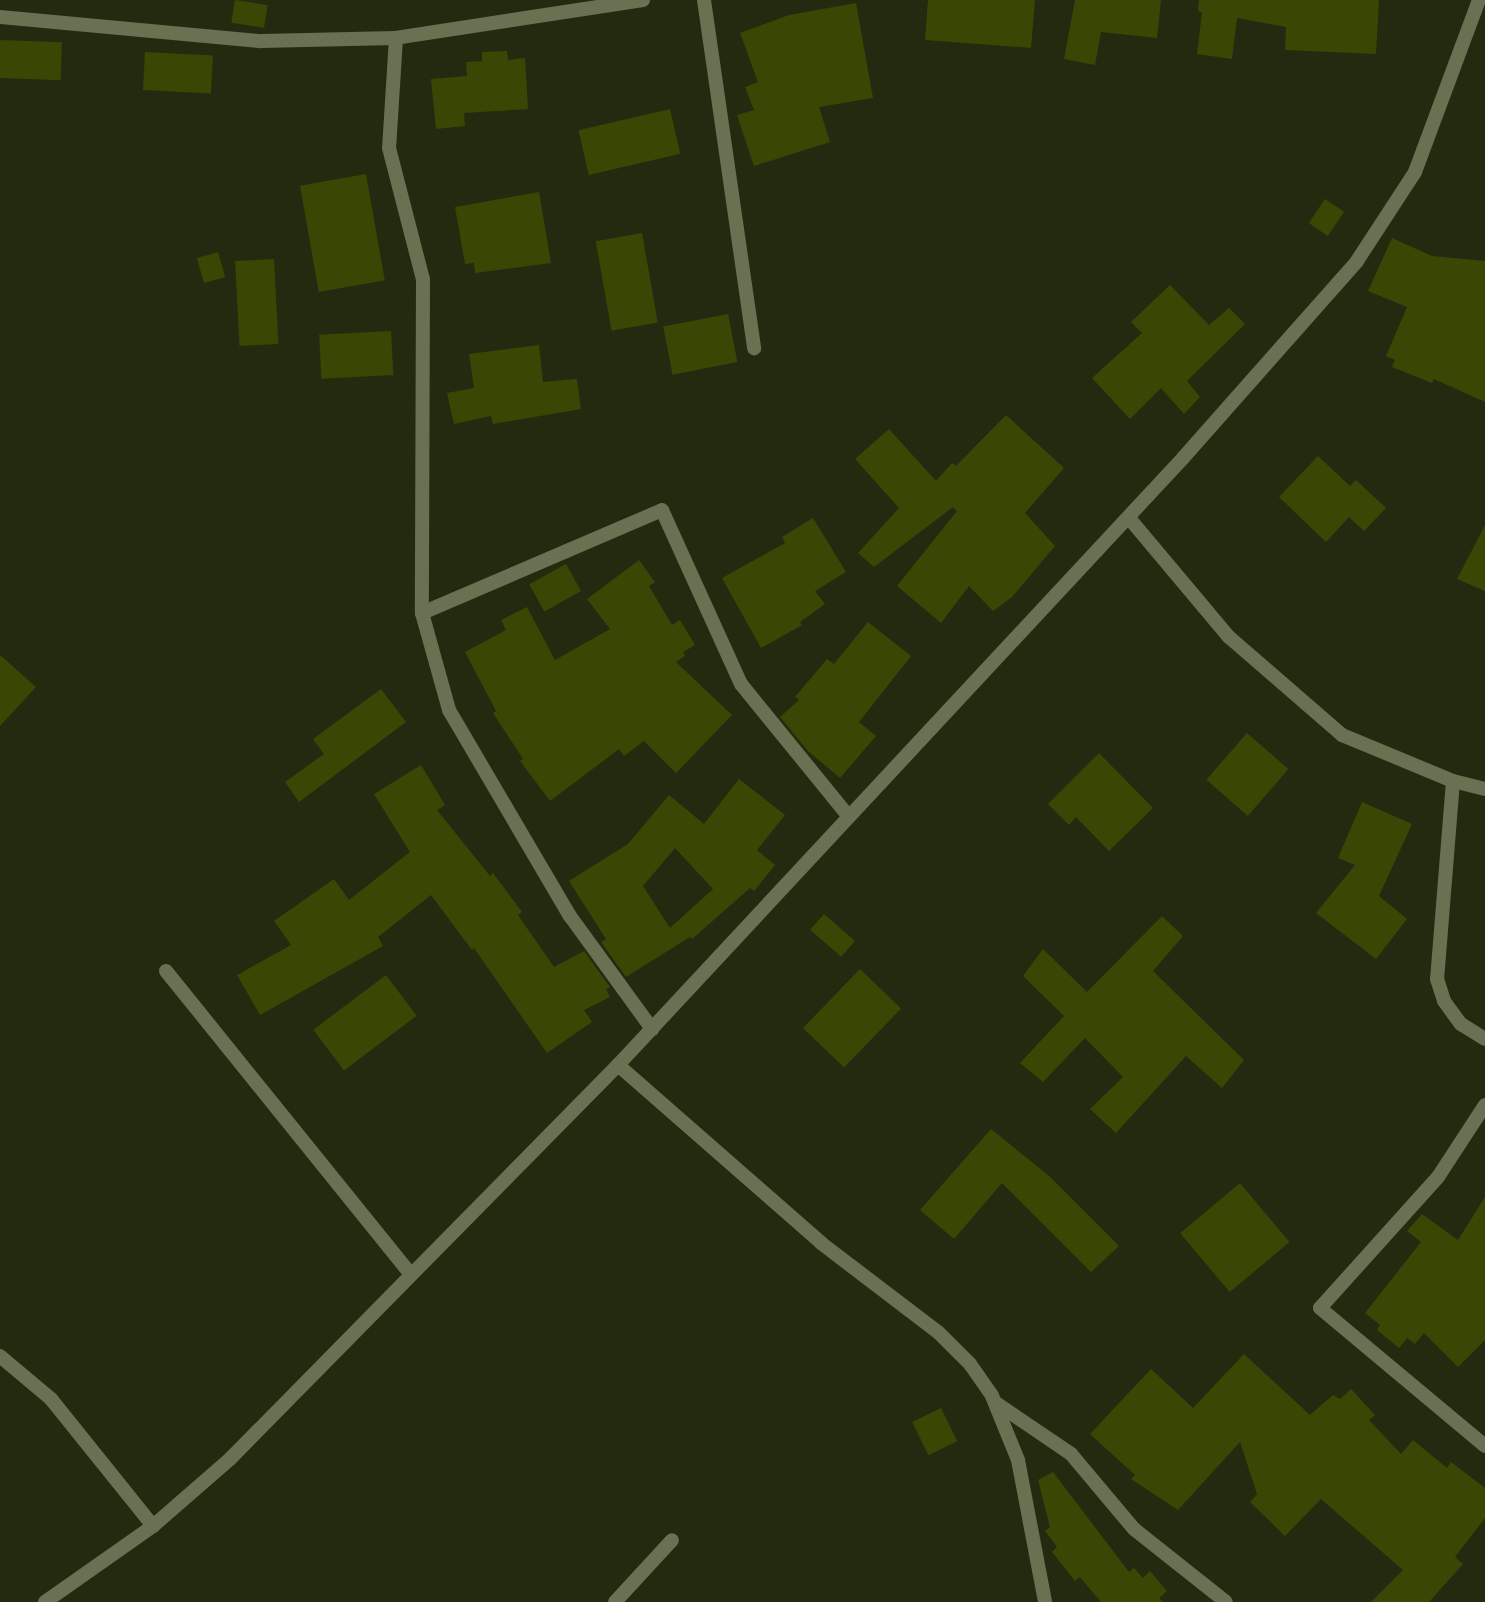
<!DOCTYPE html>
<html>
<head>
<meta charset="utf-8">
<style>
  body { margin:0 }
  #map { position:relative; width:1485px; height:1602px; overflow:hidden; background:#242a10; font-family:"Golos Text",sans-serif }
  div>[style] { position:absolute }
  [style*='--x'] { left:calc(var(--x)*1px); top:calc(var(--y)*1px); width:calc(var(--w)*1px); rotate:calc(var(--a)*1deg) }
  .building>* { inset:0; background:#3a4604; transform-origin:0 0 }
  .minor>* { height:14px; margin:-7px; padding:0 7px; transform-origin:7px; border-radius:7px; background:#697152 }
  span { translate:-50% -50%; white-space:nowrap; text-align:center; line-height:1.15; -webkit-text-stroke:6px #0e1106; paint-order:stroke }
</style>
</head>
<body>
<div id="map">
  <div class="building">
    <i style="left:235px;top:0;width:33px;height:23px;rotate:9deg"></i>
    <i style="clip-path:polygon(928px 0,1035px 0,1031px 48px,925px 40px)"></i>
    <i style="clip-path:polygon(1075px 0,1161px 0,1157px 38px,1101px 32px,1095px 65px,1064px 59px)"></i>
    <i style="clip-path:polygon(1199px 0,1379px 0,1376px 54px,1285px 50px,1286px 27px,1237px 18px,1232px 59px,1197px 54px,1202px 12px,1198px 11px)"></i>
    <i style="clip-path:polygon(856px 3px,873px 98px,819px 107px,830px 142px,754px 166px,737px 115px,754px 110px,745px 87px,758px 82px,740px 33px,789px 15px)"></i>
    <i style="left:0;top:40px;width:62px;height:38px;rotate:2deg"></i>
    <i style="clip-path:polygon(507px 51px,508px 60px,525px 58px,528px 109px,464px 113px,465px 126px,436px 129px,431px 79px,467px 76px,466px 62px,482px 61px,482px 52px)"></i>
    <i style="left:145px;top:52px;width:68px;height:38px;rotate:3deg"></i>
    <i style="left:670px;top:109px;width:46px;height:94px;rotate:77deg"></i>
    <i style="left:366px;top:174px;width:108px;height:67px;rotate:80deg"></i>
    <i style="clip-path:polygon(539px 192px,551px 263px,475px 273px,474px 263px,465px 264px,455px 207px)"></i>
    <i style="left:1325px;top:199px;width:23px;height:29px;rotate:34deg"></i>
    <i style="left:642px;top:233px;width:91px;height:47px;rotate:80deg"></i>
    <i style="clip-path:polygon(1392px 238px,1432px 256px,1485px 261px,1485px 402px,1434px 379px,1432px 383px,1392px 367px,1395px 360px,1386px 356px,1407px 307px,1368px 291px)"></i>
    <i style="left:218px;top:252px;width:26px;height:22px;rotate:74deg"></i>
    <i style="left:274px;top:259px;width:85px;height:39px;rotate:87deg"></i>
    <i style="clip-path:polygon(1170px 285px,1209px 325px,1229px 308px,1245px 324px,1187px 381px,1200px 397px,1184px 414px,1161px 388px,1130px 419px,1092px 378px,1142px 333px,1131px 322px)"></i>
    <i style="left:728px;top:314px;width:49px;height:66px;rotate:79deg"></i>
    <i style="left:391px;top:331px;width:44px;height:72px;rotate:87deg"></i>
    <i style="clip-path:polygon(539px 345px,543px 382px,577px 379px,581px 409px,493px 424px,491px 416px,454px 424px,447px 393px,474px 388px,469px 354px)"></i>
    <i style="clip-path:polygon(1006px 415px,1064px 468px,1025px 513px,1055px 546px,1012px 597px,993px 611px,969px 586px,941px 623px,897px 586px,957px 511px,953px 507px,874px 567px,858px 553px,899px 508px,855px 459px,889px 429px,936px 481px,952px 463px,956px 466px)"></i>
    <i style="clip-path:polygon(1318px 456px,1350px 486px,1356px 480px,1386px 508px,1364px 531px,1349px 517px,1326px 542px,1279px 497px)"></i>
    <i style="clip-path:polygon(813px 518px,846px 572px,815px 591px,825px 604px,800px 622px,802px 625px,761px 648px,722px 578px,785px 543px,782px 537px)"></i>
    <i style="clip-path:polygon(1485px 525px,1485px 591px,1457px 579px)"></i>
    <i style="clip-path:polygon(639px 560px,655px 582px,649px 586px,672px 625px,680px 620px,695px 645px,683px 652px,685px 656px,676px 662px,732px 715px,676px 773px,644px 741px,624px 756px,619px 749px,550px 801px,520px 761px,523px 759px,493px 713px,496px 711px,465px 652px,506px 630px,501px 620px,527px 607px,555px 660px,610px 629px,587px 599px)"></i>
    <i style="left:566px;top:564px;width:31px;height:42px;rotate:61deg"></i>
    <i style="clip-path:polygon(868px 622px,911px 656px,859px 722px,876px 736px,840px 778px,808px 751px,780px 717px,799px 700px,795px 697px,827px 659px,834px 664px)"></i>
    <i style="clip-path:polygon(0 655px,36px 687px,0 726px)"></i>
    <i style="clip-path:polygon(381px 689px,406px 722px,299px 802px,285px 782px,324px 754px,313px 739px)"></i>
    <i style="left:1247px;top:733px;width:55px;height:62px;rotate:41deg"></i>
    <i style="clip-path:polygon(1099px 753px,1153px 808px,1109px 851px,1076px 817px,1069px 825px,1048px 804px)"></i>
    <i style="clip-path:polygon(421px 765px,445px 805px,437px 810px,490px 876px,493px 873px,522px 912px,518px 915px,554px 967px,584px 951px,610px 987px,606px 989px,610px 997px,584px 1010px,592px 1022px,547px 1053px,474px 948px,472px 950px,431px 895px,378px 937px,383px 946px,260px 1015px,237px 975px,291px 945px,274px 921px,334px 879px,349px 900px,410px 852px,374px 794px)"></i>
    <i style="clip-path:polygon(evenodd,739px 779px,785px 815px,757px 850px,775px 865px,754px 891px,750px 888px,692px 939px,690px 937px,626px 977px,601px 942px,606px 939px,569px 881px,628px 844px,669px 795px,704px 824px,739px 779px,675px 848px,713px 889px,670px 928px,643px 886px,675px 848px)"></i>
    <i style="clip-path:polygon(1362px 802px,1412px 824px,1379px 896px,1407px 919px,1376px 959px,1316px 913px,1355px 865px,1338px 858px)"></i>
    <i style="left:824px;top:914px;width:41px;height:21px;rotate:41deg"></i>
    <i style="clip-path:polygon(1162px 916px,1183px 936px,1153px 971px,1244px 1060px,1222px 1088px,1186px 1056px,1116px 1133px,1090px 1109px,1123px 1077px,1085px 1038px,1043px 1082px,1020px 1063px,1064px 1016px,1023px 976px,1043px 949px,1087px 992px)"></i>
    <i style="left:860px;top:969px;width:57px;height:82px;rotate:44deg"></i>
    <i style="left:386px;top:975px;width:51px;height:91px;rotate:53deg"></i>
    <i style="clip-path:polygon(991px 1129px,1048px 1175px,1119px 1246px,1091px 1272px,1002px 1183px,954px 1239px,920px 1210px)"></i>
    <i style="left:1240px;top:1183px;width:77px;height:78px;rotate:50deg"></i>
    <i style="clip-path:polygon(1485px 1197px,1485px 1340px,1458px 1367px,1424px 1333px,1415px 1344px,1407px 1338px,1399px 1348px,1377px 1330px,1380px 1325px,1365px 1313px,1421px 1242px,1407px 1231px,1422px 1214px,1458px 1240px)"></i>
    <i style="clip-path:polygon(1244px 1354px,1310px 1415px,1333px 1395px,1340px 1399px,1351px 1389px,1375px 1415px,1369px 1420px,1401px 1454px,1413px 1440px,1447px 1468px,1451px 1462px,1485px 1488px,1485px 1518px,1455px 1557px,1463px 1564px,1429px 1602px,1371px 1602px,1403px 1570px,1321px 1499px,1285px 1536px,1250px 1502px,1257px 1494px,1240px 1442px,1178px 1510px,1131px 1479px,1135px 1475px,1090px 1434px,1151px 1369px,1193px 1408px)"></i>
    <i style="left:941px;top:1408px;width:37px;height:32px;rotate:64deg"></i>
    <i style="clip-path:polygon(1053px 1472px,1129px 1572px,1134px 1568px,1143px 1578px,1150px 1571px,1167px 1591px,1159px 1598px,1163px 1602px,1101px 1602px,1080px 1577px,1075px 1581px,1052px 1552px,1057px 1547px,1045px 1531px,1050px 1527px,1038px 1480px)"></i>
  </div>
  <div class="minor">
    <i style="--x:643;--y:0;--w:250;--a:171.3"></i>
    <i style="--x:396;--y:38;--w:110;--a:93.6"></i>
    <i style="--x:389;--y:148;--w:135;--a:75.5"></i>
    <i style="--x:423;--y:279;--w:334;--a:90.2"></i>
    <i style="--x:422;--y:613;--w:101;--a:74.4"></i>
    <i style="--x:449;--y:710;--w:239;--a:59.6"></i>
    <i style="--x:570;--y:916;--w:140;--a:54"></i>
    <i style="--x:704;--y:0;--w:352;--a:81.8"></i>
    <i style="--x:0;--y:17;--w:262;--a:5.3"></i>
    <i style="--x:261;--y:41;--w:135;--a:-1.3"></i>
    <i style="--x:1129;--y:518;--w:155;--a:50"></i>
    <i style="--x:1229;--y:637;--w:150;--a:40.9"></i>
    <i style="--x:1342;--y:735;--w:120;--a:22.5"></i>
    <i style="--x:1453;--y:781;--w:33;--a:14"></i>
    <i style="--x:422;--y:613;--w:261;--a:-23.2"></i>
    <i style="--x:662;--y:510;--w:191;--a:65.6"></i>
    <i style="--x:741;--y:684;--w:171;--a:50.9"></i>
    <i style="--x:1453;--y:781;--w:199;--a:94.6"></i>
    <i style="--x:1437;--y:979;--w:23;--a:72"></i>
    <i style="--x:1444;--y:1001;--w:29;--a:54"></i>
    <i style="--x:1461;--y:1024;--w:28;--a:32"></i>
    <i style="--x:166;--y:971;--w:390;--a:51.1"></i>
    <i style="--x:618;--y:1065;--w:270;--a:41.2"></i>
    <i style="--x:821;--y:1243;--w:147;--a:37.3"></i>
    <i style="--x:938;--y:1332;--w:45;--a:45"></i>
    <i style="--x:970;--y:1364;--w:39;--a:55"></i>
    <i style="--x:992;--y:1396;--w:69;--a:67.9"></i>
    <i style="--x:1018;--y:1460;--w:145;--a:79.2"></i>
    <i style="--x:1485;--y:1105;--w:86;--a:123.1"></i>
    <i style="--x:1438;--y:1177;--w:176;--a:132"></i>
    <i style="--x:1320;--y:1308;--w:215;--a:39.9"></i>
    <i style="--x:0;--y:1356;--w:67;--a:40.1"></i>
    <i style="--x:51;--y:1399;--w:163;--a:51.2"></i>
    <i style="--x:996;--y:1403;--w:91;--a:34.2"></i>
    <i style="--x:1071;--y:1454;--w:98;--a:50"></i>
    <i style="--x:1134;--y:1529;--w:117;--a:38.4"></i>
    <i style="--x:45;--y:1602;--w:132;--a:-35.1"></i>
    <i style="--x:153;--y:1526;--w:102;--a:-41"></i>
    <i style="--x:230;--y:1459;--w:553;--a:-45.44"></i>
    <i style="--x:618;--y:1065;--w:829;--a:-47.05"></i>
    <i style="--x:1183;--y:458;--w:263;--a:-48.5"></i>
    <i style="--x:1357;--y:261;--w:106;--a:-56.9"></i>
    <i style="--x:1415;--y:172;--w:184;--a:-69.6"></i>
    <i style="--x:615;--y:1602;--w:84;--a:-47.4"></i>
  </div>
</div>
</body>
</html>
